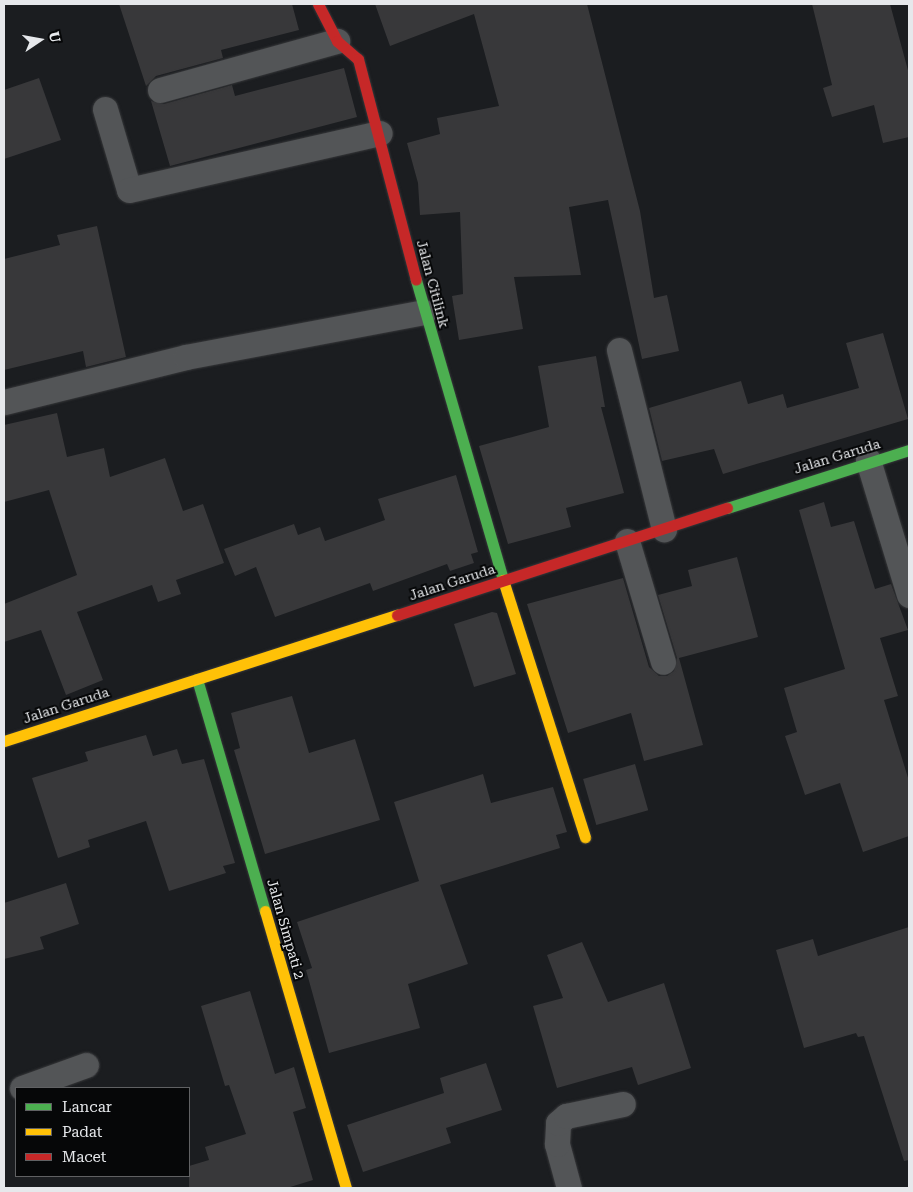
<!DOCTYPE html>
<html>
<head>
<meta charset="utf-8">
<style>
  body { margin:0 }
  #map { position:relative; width:913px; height:1192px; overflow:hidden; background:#1b1d20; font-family:"Roboto Serif",serif }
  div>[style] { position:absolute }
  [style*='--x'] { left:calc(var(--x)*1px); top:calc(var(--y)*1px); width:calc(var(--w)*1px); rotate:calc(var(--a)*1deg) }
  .building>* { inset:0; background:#38383a; transform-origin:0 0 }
  .roads { filter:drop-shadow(0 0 1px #37383a) drop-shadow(0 0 1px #37383a) }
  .street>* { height:25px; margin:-12.5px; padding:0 12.5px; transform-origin:12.5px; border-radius:12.5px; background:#535557 }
  .fast>* { height:11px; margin:-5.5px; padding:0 5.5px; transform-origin:5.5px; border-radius:5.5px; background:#4caf50 }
  .slow>* { height:11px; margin:-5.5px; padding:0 5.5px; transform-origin:5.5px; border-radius:5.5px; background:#ffc107 }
  .jam>* { height:11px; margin:-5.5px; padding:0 5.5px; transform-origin:5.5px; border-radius:5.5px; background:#c62828 }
  span { translate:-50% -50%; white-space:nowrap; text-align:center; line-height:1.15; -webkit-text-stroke:4px #060708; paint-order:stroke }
  .street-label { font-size:14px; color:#e6e8eb }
  .frame { position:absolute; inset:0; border:5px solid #e6e8eb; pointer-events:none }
  .legend { position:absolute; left:15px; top:1087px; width:175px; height:90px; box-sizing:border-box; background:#060708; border:1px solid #606163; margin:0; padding:6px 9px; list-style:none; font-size:15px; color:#e6e8eb }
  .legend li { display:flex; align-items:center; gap:10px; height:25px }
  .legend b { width:25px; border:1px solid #606163 }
  .north { position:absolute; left:15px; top:15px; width:50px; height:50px; -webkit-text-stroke:4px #060708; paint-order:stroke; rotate:78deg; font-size:14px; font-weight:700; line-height:20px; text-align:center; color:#e6e8eb }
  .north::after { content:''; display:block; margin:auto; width:18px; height:22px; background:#e6e8eb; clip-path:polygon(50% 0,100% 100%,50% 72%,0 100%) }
</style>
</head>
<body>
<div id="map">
  <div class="building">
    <i style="clip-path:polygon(119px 4px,292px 4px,299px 30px,221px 50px,223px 58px,156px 76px,146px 86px)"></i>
    <i style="clip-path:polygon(375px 4px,587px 4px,640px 211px,654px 298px,667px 295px,679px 351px,642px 359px,608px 200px,569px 207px,581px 275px,514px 277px,523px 329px,459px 340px,452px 296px,463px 294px,460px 212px,420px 215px,418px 183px,407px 143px,440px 134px,437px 118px,499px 106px,474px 14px,390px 46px)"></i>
    <i style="clip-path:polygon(812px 4px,890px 4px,909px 74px,909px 137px,883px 143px,874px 105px,832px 117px,823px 88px,832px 85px)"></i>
    <i style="clip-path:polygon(344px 68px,357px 117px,170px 166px,151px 101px,164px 104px,232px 85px,235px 96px)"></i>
    <i style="clip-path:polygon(39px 78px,61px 140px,4px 159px,4px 90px)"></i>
    <i style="clip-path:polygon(97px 226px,126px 357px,86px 367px,83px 351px,4px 370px,4px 259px,60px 245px,57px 235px)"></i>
    <i style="clip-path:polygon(883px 333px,908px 419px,723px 474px,714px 449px,662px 461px,649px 408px,741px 381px,748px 404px,783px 394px,787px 408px,859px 388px,846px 343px)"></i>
    <i style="clip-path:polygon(596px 356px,605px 407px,601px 407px,624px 493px,566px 508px,571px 527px,508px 544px,479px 446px,549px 427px,538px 366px)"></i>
    <i style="clip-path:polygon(57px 413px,67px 457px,104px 448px,110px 477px,165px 458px,183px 511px,203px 504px,224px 563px,176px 580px,181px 594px,158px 602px,152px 585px,77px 612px,103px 680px,66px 695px,41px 630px,4px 642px,4px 604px,77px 575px,49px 490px,4px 502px,4px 425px)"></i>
    <i style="clip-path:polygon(456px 475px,478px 552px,471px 554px,474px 563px,450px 571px,447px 564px,373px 591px,370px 583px,275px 617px,256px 567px,235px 576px,224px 549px,294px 524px,298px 535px,320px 527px,325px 541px,385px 520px,378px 499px)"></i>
    <i style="clip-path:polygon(824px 502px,831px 527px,854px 521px,875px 589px,891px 584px,908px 630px,880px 638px,898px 696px,884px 700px,909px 781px,909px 836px,863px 852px,840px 783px,805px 795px,785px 736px,797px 732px,784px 688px,845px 669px,799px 510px)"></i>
    <i style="clip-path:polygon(737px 557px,758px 637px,679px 658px,703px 745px,644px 761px,631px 713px,568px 733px,527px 604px,623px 578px,649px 667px,659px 676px,667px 676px,674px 671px,677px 658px,658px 595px,692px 586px,688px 570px)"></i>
    <i style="clip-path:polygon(492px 612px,497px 613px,516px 674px,474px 687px,454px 624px)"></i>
    <i style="clip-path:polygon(292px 696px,309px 753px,355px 739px,380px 820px,265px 854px,234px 750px,240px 748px,231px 713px)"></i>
    <i style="clip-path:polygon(146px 735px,153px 756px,177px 749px,182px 764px,204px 759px,235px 863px,223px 866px,226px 873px,169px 891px,146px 821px,88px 840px,90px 847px,58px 858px,32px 778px,88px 761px,85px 752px)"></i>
    <i style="left:635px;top:764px;width:48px;height:54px;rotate:74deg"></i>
    <i style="clip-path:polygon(483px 774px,491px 803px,553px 787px,567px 832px,556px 835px,560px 848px,440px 885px,468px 964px,408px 984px,420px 1028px,329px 1053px,306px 970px,312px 968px,297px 922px,419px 881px,394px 802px)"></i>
    <i style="clip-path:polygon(66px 883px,79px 924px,40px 937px,44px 949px,4px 959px,4px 903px)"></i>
    <i style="clip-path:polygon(909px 927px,909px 1160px,904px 1161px,864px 1036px,858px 1037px,856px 1033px,804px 1048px,776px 950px,813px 939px,818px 956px)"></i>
    <i style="clip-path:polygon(582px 942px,608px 1002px,664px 983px,691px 1068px,638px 1085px,632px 1067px,557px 1088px,533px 1006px,563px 998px,547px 955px)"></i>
    <i style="clip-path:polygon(250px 991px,275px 1074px,294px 1067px,306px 1108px,293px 1112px,313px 1180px,287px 1188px,189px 1188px,189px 1166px,209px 1160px,205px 1147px,246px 1134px,229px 1085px,225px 1086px,201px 1006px)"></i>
    <i style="clip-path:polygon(486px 1063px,502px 1110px,446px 1128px,451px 1143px,363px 1172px,347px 1125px,444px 1093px,440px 1078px)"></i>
  </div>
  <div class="roads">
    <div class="street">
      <i style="--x:160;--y:90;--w:184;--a:-15.5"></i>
      <i style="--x:105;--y:109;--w:84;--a:73.5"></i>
      <i style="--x:129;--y:190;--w:257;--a:-12.8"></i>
      <i style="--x:619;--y:350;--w:185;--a:75.9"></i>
      <i style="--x:4;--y:402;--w:187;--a:-13.9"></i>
      <i style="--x:186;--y:357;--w:242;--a:-10.7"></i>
      <i style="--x:868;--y:460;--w:141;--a:73.1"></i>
      <i style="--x:627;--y:541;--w:126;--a:73.4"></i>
      <i style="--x:22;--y:1088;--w:68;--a:-19.8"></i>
      <i style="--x:569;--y:1188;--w:46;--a:-105.3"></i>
      <i style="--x:557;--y:1144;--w:21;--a:-87"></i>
      <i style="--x:558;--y:1123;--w:11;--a:-41"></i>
      <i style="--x:566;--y:1116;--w:58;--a:-11.9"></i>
    </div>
    <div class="fast">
      <i style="--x:416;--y:280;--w:312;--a:73.8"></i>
      <i style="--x:727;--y:508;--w:191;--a:-17.7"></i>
      <i style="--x:197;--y:679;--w:242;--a:73.7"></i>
    </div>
    <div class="slow">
      <i style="--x:503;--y:580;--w:270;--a:72.3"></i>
      <i style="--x:4;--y:741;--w:413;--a:-17.8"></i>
      <i style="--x:265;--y:911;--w:289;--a:73.7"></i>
    </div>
    <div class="jam">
      <i style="--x:318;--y:4;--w:42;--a:62.8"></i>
      <i style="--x:337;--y:41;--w:28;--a:41"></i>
      <i style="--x:358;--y:59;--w:228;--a:75.3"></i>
      <i style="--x:397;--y:615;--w:347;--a:-18"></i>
    </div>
  </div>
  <div class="street-label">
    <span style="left:433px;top:284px;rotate:75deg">Jalan Citilink</span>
    <span style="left:837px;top:456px;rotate:-17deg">Jalan Garuda</span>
    <span style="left:452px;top:582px;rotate:-18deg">Jalan Garuda</span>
    <span style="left:66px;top:705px;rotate:-18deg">Jalan Garuda</span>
    <span style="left:286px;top:929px;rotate:74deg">Jalan Simpati 2</span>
  </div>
  <div class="frame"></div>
  <ul class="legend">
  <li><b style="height:6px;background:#4caf50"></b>Lancar</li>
  <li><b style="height:6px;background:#ffc107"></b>Padat</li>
  <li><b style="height:6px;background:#c62828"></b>Macet</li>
  </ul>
  <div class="north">U</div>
</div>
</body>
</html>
